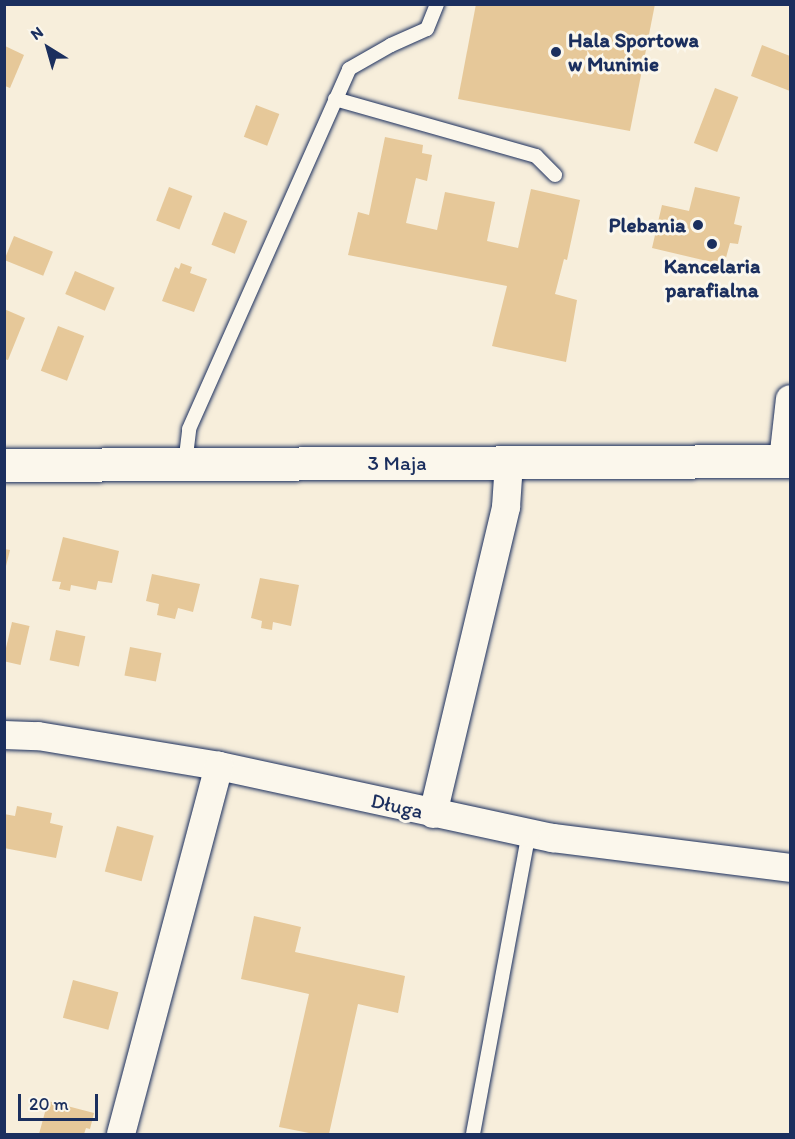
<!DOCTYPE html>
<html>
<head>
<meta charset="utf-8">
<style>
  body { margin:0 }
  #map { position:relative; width:795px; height:1139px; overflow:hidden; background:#f7eedb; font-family:Itim,sans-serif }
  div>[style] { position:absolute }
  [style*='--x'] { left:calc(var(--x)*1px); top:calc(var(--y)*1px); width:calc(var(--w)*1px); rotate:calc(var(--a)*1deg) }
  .building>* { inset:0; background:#e6c899; transform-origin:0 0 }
  .roads { filter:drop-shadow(0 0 2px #1b2f5e) drop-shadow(0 0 2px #1b2f5e) }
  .lane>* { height:14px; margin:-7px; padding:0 7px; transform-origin:7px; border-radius:7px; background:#fbf7ec }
  .street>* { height:28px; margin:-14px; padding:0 14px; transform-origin:14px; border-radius:14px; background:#fbf7ec }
  .secondary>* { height:33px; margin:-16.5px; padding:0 16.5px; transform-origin:16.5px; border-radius:16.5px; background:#fbf7ec }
  .dots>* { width:16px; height:16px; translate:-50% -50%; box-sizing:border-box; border:3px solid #fbf7ec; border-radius:50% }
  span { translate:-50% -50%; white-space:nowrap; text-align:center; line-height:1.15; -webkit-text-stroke:6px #fbf7ec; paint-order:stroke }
  .poi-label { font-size:21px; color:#1b2f5e; font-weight:700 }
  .left { translate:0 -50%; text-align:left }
  .right { translate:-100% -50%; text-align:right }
  .street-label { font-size:21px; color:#1b2f5e }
  .frame { position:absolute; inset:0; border:6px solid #1b2f5e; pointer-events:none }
  .north { position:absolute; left:18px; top:18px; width:60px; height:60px; -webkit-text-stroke:4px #fbf7ec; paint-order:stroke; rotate:323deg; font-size:16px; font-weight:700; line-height:24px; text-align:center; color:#1b2f5e }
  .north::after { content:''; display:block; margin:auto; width:21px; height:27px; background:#1b2f5e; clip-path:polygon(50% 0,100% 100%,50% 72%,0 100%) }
  .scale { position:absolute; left:18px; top:1094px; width:80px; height:27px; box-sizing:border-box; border:3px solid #1b2f5e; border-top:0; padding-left:8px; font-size:18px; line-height:21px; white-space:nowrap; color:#1b2f5e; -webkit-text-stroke:4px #fbf7ec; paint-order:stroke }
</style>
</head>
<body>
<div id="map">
  <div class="building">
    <i style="clip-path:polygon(476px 4px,655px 4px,630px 131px,458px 99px)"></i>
    <i style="clip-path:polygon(762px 45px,790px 56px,790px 91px,751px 76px)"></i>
    <i style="clip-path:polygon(5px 46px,24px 55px,10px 88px,5px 86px)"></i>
    <i style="left:715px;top:88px;width:25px;height:59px;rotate:21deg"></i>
    <i style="left:256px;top:105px;width:25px;height:34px;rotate:21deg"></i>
    <i style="clip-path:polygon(385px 137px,423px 145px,422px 153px,432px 155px,427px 181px,416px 178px,406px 223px,437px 230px,445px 192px,495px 202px,487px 241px,518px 248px,531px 189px,580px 200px,567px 260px,564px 259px,555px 294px,577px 300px,566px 362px,492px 346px,507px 286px,348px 255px,358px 212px,369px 215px)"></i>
    <i style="left:169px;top:187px;width:25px;height:36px;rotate:21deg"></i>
    <i style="clip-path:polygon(695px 187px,740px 197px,734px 224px,742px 226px,738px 244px,730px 243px,724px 265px,652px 248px,662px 205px,689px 211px)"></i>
    <i style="left:224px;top:212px;width:25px;height:35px;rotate:21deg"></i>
    <i style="left:14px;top:236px;width:42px;height:26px;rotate:22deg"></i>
    <i style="clip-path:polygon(181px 263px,192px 267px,190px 273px,207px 279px,194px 312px,162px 301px,175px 267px,179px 269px)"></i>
    <i style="left:75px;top:271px;width:43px;height:25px;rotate:23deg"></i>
    <i style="clip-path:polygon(4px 309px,25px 318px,8px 360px,4px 359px)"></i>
    <i style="left:58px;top:326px;width:28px;height:48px;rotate:21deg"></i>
    <i style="clip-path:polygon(63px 537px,119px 551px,112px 583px,98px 581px,96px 590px,71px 585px,70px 591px,59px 589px,61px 582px,52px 581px)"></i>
    <i style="clip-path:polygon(4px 549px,10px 550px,5px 570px,4px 569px)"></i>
    <i style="clip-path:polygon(152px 574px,200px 584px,193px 612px,178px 608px,175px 619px,157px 615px,159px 604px,146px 601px)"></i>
    <i style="clip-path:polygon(260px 578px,299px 585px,291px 626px,273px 622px,272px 630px,261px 628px,262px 621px,251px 618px)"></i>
    <i style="left:12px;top:622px;width:18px;height:40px;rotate:13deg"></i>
    <i style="left:56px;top:630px;width:30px;height:31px;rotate:12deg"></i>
    <i style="left:130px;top:647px;width:32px;height:29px;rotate:11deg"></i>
    <i style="clip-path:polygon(17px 806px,52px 813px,50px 823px,63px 826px,56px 858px,4px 848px,4px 814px,15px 816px)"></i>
    <i style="left:117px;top:826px;width:38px;height:47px;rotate:15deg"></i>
    <i style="clip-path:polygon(254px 916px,301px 927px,295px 952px,405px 976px,398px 1013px,358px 1004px,329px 1134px,314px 1134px,279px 1127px,309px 994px,241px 979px)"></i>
    <i style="left:73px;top:980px;width:47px;height:39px;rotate:15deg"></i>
    <i style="clip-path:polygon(48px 1101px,94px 1113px,90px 1129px,86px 1128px,84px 1134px,39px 1134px)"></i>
  </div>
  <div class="roads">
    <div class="lane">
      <i style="--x:335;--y:99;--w:209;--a:15.8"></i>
      <i style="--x:536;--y:156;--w:27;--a:45"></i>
      <i style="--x:185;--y:464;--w:35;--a:-83"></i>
      <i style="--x:189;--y:429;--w:394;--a:-66"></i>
      <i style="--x:349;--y:69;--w:48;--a:-29.7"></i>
      <i style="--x:391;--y:45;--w:39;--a:-24"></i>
      <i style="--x:427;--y:29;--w:27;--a:-68"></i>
      <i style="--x:473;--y:1134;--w:306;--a:-79.5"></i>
    </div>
    <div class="street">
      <i style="--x:783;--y:461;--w:62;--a:-83.6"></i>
      <i style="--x:4;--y:735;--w:34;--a:2"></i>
      <i style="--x:38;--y:736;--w:183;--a:9.4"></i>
      <i style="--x:219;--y:766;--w:342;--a:12.2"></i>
      <i style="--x:553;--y:838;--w:239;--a:7.2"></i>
      <i style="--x:433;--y:814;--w:316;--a:-76.6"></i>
      <i style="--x:506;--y:507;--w:44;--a:-86.1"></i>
      <i style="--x:121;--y:1134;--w:381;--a:-75.1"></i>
    </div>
    <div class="secondary">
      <i style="--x:4;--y:465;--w:786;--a:-0.29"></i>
    </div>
  </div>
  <div class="dots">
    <i style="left:556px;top:52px;background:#1b2f5e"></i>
    <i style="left:698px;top:225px;background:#1b2f5e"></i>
    <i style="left:712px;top:244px;background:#1b2f5e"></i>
  </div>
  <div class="poi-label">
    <span class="left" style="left:568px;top:52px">Hala Sportowa<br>w Muninie</span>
    <span class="right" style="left:686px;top:225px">Plebania</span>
    <span style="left:712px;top:278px">Kancelaria<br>parafialna</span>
  </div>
  <div class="street-label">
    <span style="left:397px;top:463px">3 Maja</span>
    <span style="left:397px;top:806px;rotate:13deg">Długa</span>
  </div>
  <div class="frame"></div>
  <div class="north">N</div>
  <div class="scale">20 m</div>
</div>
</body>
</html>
